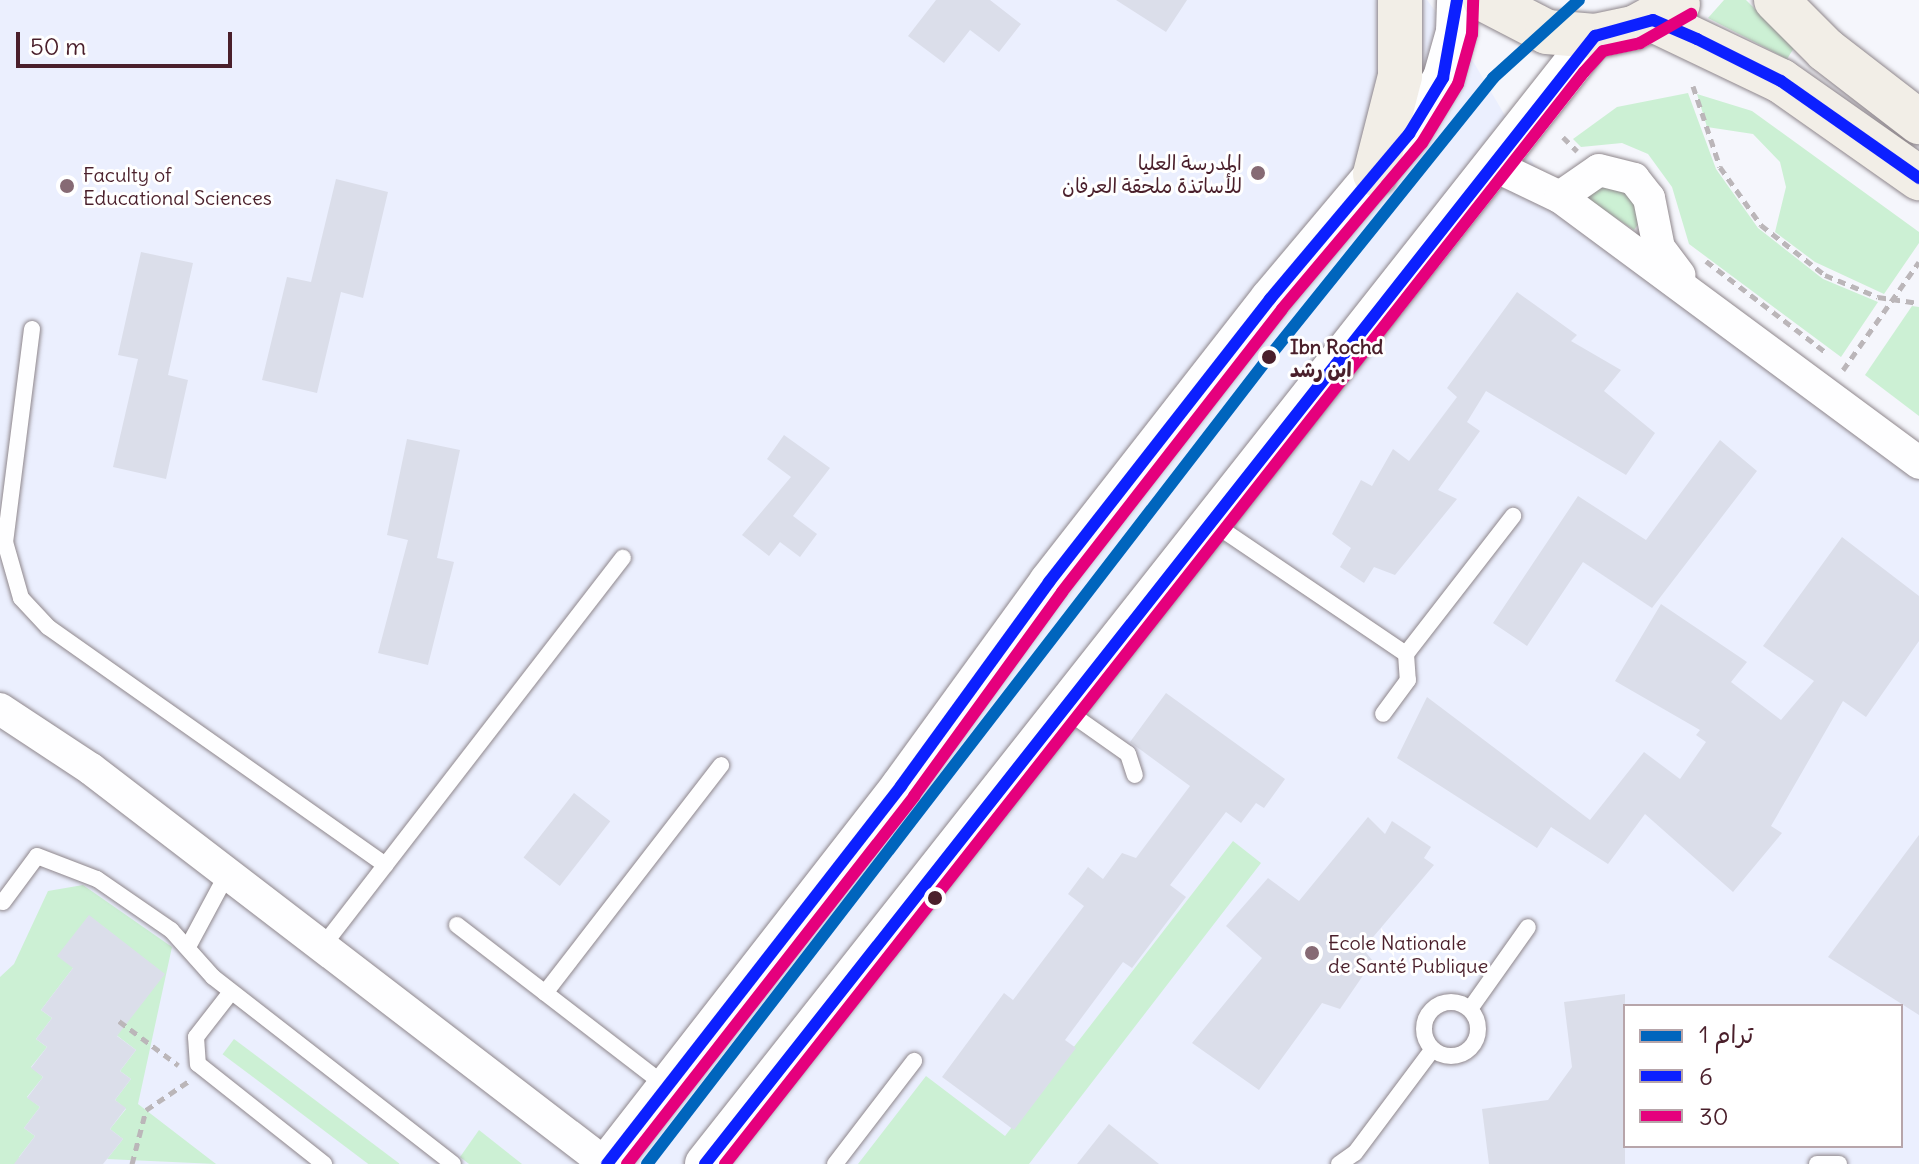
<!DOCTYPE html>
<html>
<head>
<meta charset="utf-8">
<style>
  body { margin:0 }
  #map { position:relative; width:1919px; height:1164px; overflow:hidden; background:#f5f6fc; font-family:Delius,"Playpen Sans Arabic",sans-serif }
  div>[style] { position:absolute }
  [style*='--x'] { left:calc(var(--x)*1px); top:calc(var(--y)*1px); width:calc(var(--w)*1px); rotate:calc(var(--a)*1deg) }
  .built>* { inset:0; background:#ebeffe }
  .green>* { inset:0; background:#ccf0d4; transform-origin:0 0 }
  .building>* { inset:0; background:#dbdeea; transform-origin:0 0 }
  .path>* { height:5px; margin-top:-2.5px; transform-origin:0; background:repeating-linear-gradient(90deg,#bbb6b9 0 8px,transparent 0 14px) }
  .roads { filter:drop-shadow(0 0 2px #8f878c) drop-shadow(0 0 2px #8f878c) }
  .service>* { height:16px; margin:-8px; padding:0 8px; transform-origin:8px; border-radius:8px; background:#fefeff }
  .service>.ring { margin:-8px; padding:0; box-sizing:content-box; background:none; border:16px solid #fefeff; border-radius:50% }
  .minor>* { height:32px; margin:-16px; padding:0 16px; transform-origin:16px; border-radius:16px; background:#fefeff }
  .tertiary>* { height:40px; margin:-20px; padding:0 20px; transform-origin:20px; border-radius:20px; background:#fefeff }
  .primary>* { height:44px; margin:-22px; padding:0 22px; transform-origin:22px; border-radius:22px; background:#f2eee7 }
  .bus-1>* { height:12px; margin:-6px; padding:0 6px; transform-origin:6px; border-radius:6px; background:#0c20ff }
  .bus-2>* { height:12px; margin:-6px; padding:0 6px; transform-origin:6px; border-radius:6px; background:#e5007d }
  .tram-1>* { height:12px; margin:-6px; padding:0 6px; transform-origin:6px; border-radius:6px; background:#0065bd }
  .dots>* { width:22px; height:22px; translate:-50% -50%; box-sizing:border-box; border:4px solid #fff; border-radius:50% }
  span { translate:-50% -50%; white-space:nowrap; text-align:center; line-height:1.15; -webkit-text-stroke:6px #fff; paint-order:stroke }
  .poi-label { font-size:20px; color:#4a1f2b }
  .right { translate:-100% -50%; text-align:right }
  .left { translate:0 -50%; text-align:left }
  .stop-label { font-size:20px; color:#4a1f2b; font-weight:700 }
  .legend { position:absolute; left:1623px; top:1004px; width:280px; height:144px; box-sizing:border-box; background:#fff; border:2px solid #b7a5aa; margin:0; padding:10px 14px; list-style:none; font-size:24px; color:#4a1f2b }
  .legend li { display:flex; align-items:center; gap:16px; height:40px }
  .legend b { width:40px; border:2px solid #b7a5aa }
  .scale { position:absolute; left:16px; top:32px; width:216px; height:36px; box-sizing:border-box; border:4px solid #4a1f2b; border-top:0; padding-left:10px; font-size:24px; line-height:28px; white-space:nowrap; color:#4a1f2b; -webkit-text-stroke:6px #fff; paint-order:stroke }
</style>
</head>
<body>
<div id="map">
  <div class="built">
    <i style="clip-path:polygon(evenodd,0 0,1427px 0,1474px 63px,1545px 183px,1919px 471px,1919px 1164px,0 1164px,0 0,1625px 1006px,1901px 1006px,1901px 1146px,1625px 1146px,1625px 1006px)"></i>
  </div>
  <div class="green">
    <i style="clip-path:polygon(1724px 0,1746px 0,1794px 48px,1787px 59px,1708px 18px)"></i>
    <i style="clip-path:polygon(1688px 93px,1716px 169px,1758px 228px,1823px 279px,1878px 302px,1841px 357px,1689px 244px,1672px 187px,1648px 154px,1622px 143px,1581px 147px,1573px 139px,1617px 107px)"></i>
    <i style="clip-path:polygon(1697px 94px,1752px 111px,1919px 232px,1919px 243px,1884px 294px,1815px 262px,1775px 232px,1786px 187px,1780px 162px,1753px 134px,1707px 127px)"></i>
    <i style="clip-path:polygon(1605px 181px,1632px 196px,1639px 223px,1634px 230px,1586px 198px)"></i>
    <i style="clip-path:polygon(1912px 306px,1919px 307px,1919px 416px,1865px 375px)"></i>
    <i style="clip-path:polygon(1233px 841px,1261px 863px,1029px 1164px,858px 1164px,926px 1076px,1005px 1136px)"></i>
    <i style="clip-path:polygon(83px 885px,172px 947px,138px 1104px,216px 1164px,107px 1159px,123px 1139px,110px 1129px,126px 1109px,115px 1100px,131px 1079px,120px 1071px,136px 1050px,111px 1031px,73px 968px,41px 1010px,52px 1018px,36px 1039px,47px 1047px,31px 1067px,43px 1077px,27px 1097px,40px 1107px,24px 1128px,35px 1136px,19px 1157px,28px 1164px,0 1164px,0 977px,14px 964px,48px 891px)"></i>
    <i style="left:234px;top:1039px;width:207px;height:19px;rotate:37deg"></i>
    <i style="clip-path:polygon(479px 1130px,522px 1164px,469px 1164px,460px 1157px)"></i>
  </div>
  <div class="building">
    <i style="clip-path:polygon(936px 0,990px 0,1021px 24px,999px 52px,970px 30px,944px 63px,908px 36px)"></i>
    <i style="clip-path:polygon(1116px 0,1187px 0,1166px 32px)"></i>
    <i style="clip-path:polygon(336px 179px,388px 192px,363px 298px,341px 292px,317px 393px,262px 380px,287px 277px,311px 282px)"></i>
    <i style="clip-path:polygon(141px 252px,193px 263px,168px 375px,188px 380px,166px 479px,113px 467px,138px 359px,118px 355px)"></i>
    <i style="clip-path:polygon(1517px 292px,1577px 335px,1571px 341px,1621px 370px,1604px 391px,1655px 433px,1626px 475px,1486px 391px,1467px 422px,1480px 431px,1438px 490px,1457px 499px,1395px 575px,1374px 567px,1364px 583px,1340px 567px,1351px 548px,1332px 534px,1361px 480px,1372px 486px,1393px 449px,1409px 461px,1457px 397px,1447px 388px)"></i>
    <i style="clip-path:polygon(784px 435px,830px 468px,793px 516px,817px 534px,800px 557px,780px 542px,769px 556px,742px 535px,791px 477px,767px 459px)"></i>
    <i style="clip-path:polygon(407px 439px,460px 450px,437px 558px,454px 562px,428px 665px,378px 653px,408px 540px,387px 535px)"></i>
    <i style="clip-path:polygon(1720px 440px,1757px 471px,1652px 608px,1583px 562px,1527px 646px,1493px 623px,1578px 496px,1646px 540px)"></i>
    <i style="clip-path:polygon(1842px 537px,1919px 596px,1919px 641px,1866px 717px,1843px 701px,1771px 826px,1782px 833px,1733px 892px,1645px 814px,1608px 864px,1551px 827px,1537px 848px,1397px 758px,1427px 697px,1590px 820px,1644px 752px,1680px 779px,1706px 742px,1696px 735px,1700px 730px,1615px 681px,1661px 604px,1747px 662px,1731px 682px,1781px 720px,1814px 681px,1763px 646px)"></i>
    <i style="clip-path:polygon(1166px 693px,1285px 779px,1264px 808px,1256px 803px,1241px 823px,1226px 812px,1170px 885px,1186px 897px,1132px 968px,1123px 962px,1065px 1040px,1076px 1048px,1014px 1130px,942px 1077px,1004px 993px,1013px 1000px,1084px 906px,1068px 894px,1088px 867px,1103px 879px,1122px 853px,1136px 858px,1190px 786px,1130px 742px)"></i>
    <i style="left:574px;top:793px;width:46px;height:82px;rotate:38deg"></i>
    <i style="clip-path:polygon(1368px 817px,1385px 834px,1392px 821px,1431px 847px,1424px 858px,1434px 865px,1363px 949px,1373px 961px,1340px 1009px,1322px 1003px,1259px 1090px,1192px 1043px,1262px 958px,1226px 926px,1268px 878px,1299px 901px)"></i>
    <i style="clip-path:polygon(1919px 835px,1919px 1015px,1828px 957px)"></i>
    <i style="clip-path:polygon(89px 915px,165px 974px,117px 1036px,136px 1050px,120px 1071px,131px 1079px,115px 1100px,126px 1108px,110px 1129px,123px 1139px,103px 1164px,14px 1164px,35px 1136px,24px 1128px,40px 1107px,27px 1098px,43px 1077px,31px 1068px,47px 1047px,36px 1039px,52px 1018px,41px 1010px,73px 968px,57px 956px)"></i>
    <i style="clip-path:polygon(1625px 994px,1625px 1164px,1489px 1164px,1482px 1109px,1548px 1100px,1572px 1067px,1564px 1002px)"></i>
    <i style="clip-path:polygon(1109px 1124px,1159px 1164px,1077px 1164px)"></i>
  </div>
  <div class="path">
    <i style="--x:1693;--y:86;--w:85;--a:71.6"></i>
    <i style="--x:1720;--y:167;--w:71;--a:54.7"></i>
    <i style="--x:1761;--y:225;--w:81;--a:38"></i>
    <i style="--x:1825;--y:275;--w:57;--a:22.5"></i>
    <i style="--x:1878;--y:297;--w:41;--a:8.3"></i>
    <i style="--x:1563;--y:137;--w:20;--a:45"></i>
    <i style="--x:1706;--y:261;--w:153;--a:37.3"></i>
    <i style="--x:1843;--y:370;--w:132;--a:-54.9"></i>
    <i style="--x:119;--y:1021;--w:74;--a:36.7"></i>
    <i style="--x:132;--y:1164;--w:56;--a:-75.5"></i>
    <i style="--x:146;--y:1110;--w:52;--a:-34"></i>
  </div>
  <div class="roads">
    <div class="service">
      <i style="--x:32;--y:329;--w:215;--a:97.2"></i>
      <i style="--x:5;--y:542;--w:58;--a:74.1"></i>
      <i style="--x:21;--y:598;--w:40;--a:47"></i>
      <i style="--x:48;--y:627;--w:413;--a:35.2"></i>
      <i style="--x:1211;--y:522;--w:235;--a:34.1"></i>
      <i style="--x:1406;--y:654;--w:26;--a:86"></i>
      <i style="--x:1408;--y:680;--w:42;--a:126.3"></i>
      <i style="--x:1406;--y:654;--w:175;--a:-52.2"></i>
      <i style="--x:1064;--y:709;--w:78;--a:35.1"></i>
      <i style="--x:1128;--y:754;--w:22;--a:72"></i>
      <i style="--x:3;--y:902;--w:57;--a:-53.5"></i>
      <i style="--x:37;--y:856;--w:64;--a:21"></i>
      <i style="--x:97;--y:879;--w:90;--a:34.6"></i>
      <i style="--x:171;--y:930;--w:63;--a:48.2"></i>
      <i style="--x:213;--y:977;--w:304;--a:37.9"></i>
      <i style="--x:457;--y:925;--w:265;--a:37.6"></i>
      <i style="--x:189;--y:945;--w:81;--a:-61.8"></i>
      <i style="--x:322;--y:947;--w:492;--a:-52.3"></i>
      <i style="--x:231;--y:992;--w:57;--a:127.9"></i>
      <i style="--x:196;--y:1037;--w:27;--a:86"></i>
      <i style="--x:198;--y:1064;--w:161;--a:38.4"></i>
      <i style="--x:545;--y:993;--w:288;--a:-52.3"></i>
      <i class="ring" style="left:1424px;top:1002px;width:38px;height:38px"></i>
      <i style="--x:1470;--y:1009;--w:100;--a:-54.7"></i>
      <i style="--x:835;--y:1164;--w:130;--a:-52.5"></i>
      <i style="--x:1339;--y:1164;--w:19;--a:-35"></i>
      <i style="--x:1355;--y:1153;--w:129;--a:-53.2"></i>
      <i style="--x:1817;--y:1164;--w:22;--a:0"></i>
    </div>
    <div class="minor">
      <i style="--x:1491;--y:164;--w:76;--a:25.6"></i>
      <i style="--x:1560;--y:197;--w:447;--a:36.5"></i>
      <i style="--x:1560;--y:197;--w:47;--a:-34.7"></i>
      <i style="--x:1599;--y:170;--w:36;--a:14"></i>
      <i style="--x:1634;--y:179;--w:24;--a:52"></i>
      <i style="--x:1649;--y:198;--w:51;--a:78.7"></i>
      <i style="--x:1659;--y:248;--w:34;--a:53"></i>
      <i style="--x:0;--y:709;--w:109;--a:33.4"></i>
      <i style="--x:91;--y:769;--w:649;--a:37.49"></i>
    </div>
    <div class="tertiary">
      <i style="--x:607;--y:1164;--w:479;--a:-52.1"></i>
      <i style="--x:901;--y:786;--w:252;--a:-54"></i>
      <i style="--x:1049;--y:582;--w:359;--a:-52"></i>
      <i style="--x:1270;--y:299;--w:216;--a:-49.9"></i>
      <i style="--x:1409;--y:134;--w:66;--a:-58.7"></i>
      <i style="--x:1443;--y:78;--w:48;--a:-74.2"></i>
      <i style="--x:1456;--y:32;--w:32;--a:-88"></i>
      <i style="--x:705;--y:1164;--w:1437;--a:-51.73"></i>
    </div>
    <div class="primary">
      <i style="--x:1485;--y:0;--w:70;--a:27.3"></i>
      <i style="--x:1547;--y:32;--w:48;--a:4.8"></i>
      <i style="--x:1595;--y:36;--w:40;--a:-12"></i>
      <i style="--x:1634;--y:28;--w:50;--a:-28.6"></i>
      <i style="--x:1776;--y:0;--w:71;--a:45"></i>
      <i style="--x:1826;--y:50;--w:118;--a:37.7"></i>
      <i style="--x:1653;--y:20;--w:142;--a:25.5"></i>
      <i style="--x:1781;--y:81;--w:169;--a:35.1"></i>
      <i style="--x:1375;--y:174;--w:101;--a:-75.7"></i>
      <i style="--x:1400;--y:76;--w:76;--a:-90"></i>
    </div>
  </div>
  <div class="bus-1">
    <i style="--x:607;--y:1164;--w:479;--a:-52.1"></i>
    <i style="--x:901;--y:786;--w:252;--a:-54"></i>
    <i style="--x:1049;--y:582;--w:359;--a:-52"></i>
    <i style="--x:1270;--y:299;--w:216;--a:-49.9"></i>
    <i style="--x:1409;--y:134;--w:66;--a:-58.7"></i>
    <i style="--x:1443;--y:78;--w:79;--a:-79.8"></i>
    <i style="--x:705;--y:1164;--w:1437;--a:-51.73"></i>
    <i style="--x:1595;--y:36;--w:60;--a:-15.4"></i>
    <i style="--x:1653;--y:20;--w:48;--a:23.4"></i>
    <i style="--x:1697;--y:39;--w:94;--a:26.6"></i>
    <i style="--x:1781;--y:81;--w:169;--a:35.1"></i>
  </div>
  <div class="bus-2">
    <i style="--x:627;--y:1164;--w:467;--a:-52"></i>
    <i style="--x:914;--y:796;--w:252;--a:-54"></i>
    <i style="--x:1062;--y:592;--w:358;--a:-52.1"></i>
    <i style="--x:1282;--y:309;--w:217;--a:-49.9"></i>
    <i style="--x:1422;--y:143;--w:69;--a:-58.6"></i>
    <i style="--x:1458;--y:84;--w:52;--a:-74.4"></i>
    <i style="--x:1472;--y:34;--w:34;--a:-88"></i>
    <i style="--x:725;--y:1164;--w:1389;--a:-51.81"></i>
    <i style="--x:1584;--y:72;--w:28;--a:-48"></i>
    <i style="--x:1603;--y:51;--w:38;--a:-12"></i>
    <i style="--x:1640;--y:43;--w:59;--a:-29.6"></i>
  </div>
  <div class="tram-1">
    <i style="--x:647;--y:1164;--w:1019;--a:-52.38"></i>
    <i style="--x:1269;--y:357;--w:358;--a:-51.2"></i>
    <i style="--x:1493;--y:78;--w:116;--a:-42.2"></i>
  </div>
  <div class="dots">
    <i style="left:1258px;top:173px;background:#866a74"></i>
    <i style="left:67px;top:186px;background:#866a74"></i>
    <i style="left:1269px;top:357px;background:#4a1f2b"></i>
    <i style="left:935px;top:898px;background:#4a1f2b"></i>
    <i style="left:1312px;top:953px;background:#866a74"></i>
  </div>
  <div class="poi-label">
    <span class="right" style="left:1242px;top:174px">المدرسة العليا<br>للأساتذة ملحقة العرفان</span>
    <span class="left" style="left:83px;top:186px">Faculty of<br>Educational Sciences</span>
    <span class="left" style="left:1328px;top:954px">Ecole Nationale<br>de Santé Publique</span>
  </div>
  <div class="stop-label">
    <span class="left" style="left:1290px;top:358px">Ibn Rochd<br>ابن رشد</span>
  </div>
  <ul class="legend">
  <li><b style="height:10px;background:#0065bd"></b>ترام 1</li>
  <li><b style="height:10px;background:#0c20ff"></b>6</li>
  <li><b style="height:10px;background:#e5007d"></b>30</li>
  </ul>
  <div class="scale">50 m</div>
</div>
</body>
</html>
